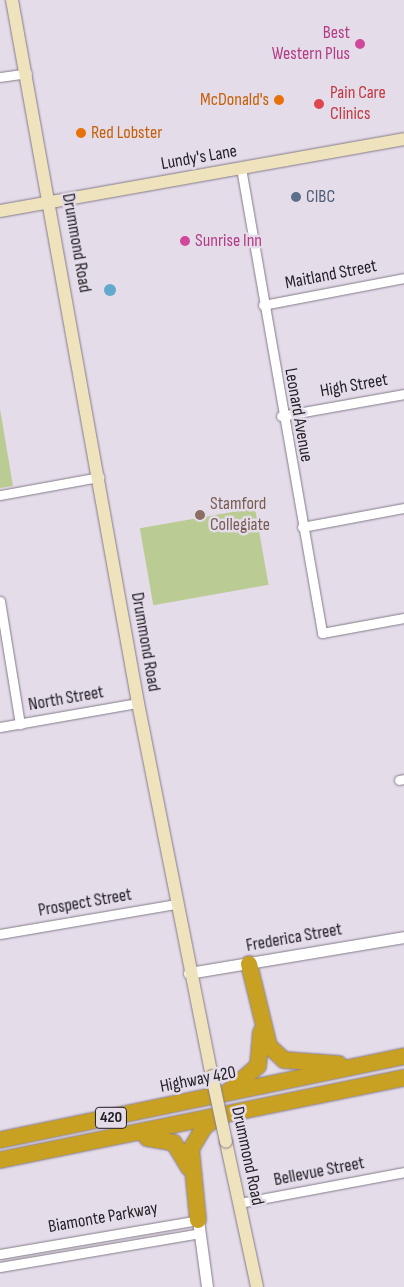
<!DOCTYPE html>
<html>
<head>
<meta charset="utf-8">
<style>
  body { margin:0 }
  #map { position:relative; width:404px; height:1287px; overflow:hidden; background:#e5dcea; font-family:"Sofia Sans Condensed",sans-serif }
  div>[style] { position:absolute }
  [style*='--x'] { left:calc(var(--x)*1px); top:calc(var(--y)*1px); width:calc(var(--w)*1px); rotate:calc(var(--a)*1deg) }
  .green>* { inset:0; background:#bbcb94; transform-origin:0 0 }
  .water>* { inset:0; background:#61aacb }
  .round { border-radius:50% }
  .roads { filter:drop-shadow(0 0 1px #847b88) drop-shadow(0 0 1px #847b88) }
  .minor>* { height:9px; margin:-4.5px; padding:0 4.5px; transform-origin:4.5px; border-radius:4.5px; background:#fff }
  .tertiary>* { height:11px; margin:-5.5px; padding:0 5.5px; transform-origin:5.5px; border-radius:5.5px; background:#fff }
  .secondary>* { height:12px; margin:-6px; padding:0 6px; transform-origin:6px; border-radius:6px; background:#efe3bd }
  .motorway>* { height:16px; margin:-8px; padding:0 8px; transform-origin:8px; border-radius:8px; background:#c9a122 }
  .bridges { filter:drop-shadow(0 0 1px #847b88) drop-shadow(0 0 1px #847b88) }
  .secondary-bridge>* { height:12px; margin:-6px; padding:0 6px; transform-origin:6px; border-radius:6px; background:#efe3bd }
  .dots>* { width:14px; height:14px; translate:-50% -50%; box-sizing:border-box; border:2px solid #e5dcea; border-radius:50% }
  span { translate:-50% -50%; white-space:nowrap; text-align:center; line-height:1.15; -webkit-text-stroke:5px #e5dcea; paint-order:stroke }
  .shield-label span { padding:1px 4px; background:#e5dcea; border:1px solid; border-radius:4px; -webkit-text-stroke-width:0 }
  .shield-label { font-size:16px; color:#221f24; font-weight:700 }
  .hotel-label { font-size:18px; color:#b23c85 }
  .right { translate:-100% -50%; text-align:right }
  .left { translate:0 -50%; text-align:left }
  .health-label { font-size:18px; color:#be3a42 }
  .food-label { font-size:18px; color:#c56008 }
  .street-label { font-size:18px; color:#221f24 }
  .service-label { font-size:18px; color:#4e5e75 }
  .education-label { font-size:18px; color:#785e54 }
</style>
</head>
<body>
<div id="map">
  <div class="green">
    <i style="clip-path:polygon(0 409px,13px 486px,0 488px)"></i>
    <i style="left:255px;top:508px;width:78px;height:117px;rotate:80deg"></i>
  </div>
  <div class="water">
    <i class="round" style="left:104px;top:284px;width:12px;height:12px"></i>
  </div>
  <div class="roads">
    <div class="minor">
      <i style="--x:0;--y:77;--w:27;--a:-8"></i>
      <i style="--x:241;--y:168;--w:472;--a:80.1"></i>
      <i style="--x:322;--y:633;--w:83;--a:-10.4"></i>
      <i style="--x:263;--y:305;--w:144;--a:-10.8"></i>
      <i style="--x:281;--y:416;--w:125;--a:-10.1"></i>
      <i style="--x:0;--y:495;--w:101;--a:-10.3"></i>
      <i style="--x:302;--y:527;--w:104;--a:-10.6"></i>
      <i style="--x:0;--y:601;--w:125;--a:80.8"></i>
      <i style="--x:0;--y:727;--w:140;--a:-9.9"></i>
      <i style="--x:399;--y:780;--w:5;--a:-11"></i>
      <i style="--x:0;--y:934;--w:179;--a:-9.7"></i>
      <i style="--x:239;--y:1203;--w:168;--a:-10.6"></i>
      <i style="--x:0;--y:1254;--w:201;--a:-9.7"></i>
      <i style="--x:0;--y:1267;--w:203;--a:-9.6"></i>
    </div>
    <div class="tertiary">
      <i style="--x:189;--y:973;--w:218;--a:-9.5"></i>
      <i style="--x:198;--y:1220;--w:68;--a:82.3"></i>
    </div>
    <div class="secondary">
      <i style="--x:12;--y:0;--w:714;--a:79.84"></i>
      <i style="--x:138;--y:703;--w:380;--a:78.8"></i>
      <i style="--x:0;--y:211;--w:410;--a:-10.1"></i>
      <i style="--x:226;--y:1142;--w:148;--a:77.9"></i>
    </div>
    <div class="motorway">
      <i style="--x:249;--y:964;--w:84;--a:76.3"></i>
      <i style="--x:269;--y:1046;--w:21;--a:43"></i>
      <i style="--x:284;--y:1060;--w:55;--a:4.2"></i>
      <i style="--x:229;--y:1091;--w:38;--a:-41"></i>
      <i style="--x:258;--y:1066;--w:34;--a:-85"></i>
      <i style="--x:147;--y:1138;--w:27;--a:10"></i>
      <i style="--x:174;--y:1143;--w:29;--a:59"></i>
      <i style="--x:0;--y:1140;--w:413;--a:-11.7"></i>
      <i style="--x:0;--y:1160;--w:412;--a:-11.5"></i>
      <i style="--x:198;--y:1220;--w:71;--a:-95.6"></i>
      <i style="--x:191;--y:1149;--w:26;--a:-59"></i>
      <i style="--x:204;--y:1127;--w:14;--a:-36"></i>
    </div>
  </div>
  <div class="bridges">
    <div class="secondary-bridge">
      <i style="--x:212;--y:1076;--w:67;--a:78"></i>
    </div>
  </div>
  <div class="dots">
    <i style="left:360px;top:44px;background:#d1479c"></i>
    <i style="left:279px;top:100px;background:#e8710a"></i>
    <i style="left:319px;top:104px;background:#e0444e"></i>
    <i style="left:81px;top:133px;background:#e8710a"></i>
    <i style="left:296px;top:197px;background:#5c6f8a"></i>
    <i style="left:185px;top:241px;background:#d1479c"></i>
    <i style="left:200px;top:515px;background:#8d6e63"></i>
  </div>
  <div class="shield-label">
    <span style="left:111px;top:1118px">420</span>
  </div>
  <div class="hotel-label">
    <span class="right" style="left:350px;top:44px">Best<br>Western Plus</span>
    <span class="left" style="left:195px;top:241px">Sunrise Inn</span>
  </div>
  <div class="health-label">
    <span class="left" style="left:330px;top:104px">Pain Care<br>Clinics</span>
  </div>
  <div class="food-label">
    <span class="right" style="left:269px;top:100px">McDonald's</span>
    <span class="left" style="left:91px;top:133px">Red Lobster</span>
  </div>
  <div class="street-label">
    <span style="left:199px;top:158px;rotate:-10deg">Lundy's Lane</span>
    <span style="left:76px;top:243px;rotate:80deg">Drummond Road</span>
    <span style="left:331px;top:275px;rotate:-11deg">Maitland Street</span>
    <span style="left:354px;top:386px;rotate:-10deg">High Street</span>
    <span style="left:298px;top:415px;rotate:80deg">Leonard Avenue</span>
    <span style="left:145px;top:642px;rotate:80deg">Drummond Road</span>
    <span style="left:66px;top:699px;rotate:-10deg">North Street</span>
    <span style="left:85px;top:903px;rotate:-10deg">Prospect Street</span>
    <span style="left:294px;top:938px;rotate:-10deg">Frederica Street</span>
    <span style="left:198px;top:1080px;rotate:-11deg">Highway 420</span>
    <span style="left:247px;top:1156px;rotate:78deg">Drummond Road</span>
    <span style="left:319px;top:1172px;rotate:-11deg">Bellevue Street</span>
    <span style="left:103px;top:1218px;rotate:-10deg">Biamonte Parkway</span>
  </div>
  <div class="service-label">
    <span class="left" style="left:306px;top:197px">CIBC</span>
  </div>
  <div class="education-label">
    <span class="left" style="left:210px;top:515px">Stamford<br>Collegiate</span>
  </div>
</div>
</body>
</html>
